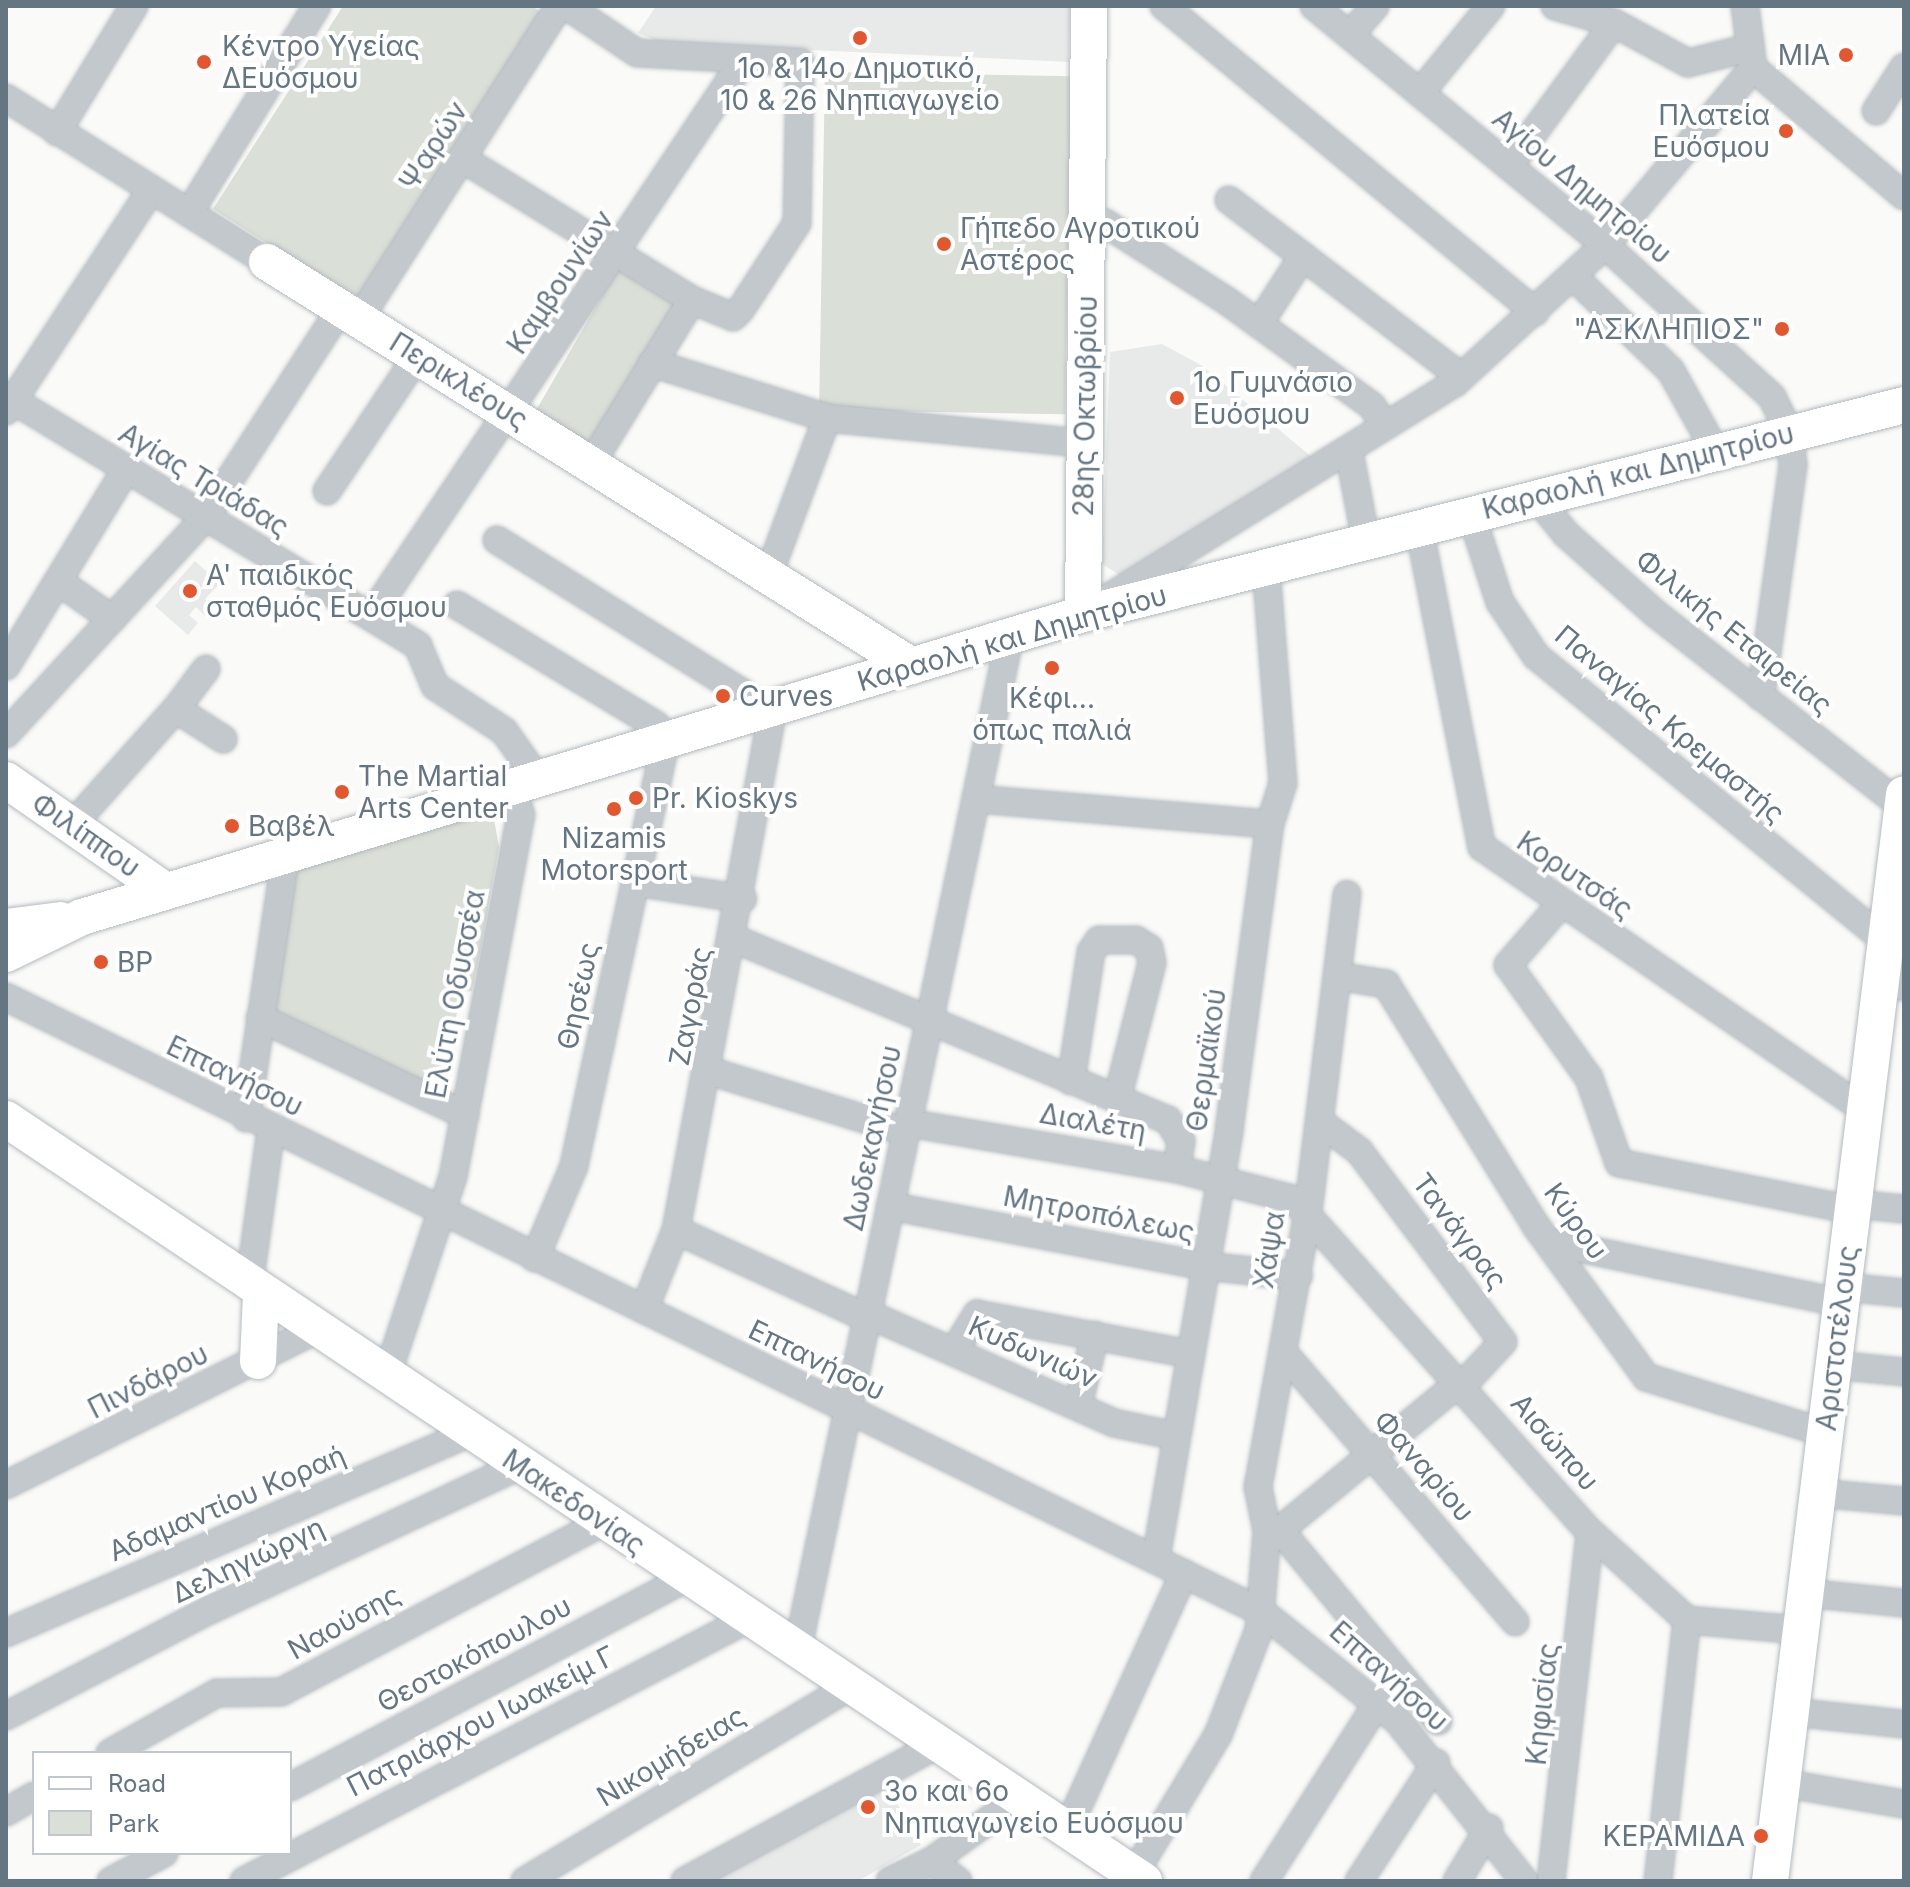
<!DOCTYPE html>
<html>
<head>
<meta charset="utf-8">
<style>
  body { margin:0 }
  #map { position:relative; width:1910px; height:1887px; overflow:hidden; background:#fafaf8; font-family:Inter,sans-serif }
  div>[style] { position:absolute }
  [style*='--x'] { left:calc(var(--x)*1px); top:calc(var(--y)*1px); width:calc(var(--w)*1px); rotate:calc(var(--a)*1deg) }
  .built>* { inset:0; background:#e8e9e9 }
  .green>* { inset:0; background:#dadfd7; transform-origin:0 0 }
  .roads { filter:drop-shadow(0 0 2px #b3babf) drop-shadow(0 0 2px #b3babf) }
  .street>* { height:26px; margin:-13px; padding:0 13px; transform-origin:13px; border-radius:13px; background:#c3c8cc }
  .secondary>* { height:36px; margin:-18px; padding:0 18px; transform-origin:18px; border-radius:18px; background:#fff }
  .dots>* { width:22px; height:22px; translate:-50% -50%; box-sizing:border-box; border:4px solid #fff; border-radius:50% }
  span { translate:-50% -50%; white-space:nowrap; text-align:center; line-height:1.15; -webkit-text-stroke:8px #fff; paint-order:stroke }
  .poi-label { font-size:28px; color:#657683 }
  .left { translate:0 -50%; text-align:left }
  .right { translate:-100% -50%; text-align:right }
  .street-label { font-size:28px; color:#657683 }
  .frame { position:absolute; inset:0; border:8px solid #657683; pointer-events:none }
  .legend { position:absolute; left:32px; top:1751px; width:260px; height:104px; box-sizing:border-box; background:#fff; border:2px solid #c1c8cd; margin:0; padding:10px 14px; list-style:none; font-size:24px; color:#657683 }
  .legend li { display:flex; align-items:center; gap:16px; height:40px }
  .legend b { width:40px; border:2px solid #c1c8cd }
</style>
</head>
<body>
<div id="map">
  <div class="built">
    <i style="clip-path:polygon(656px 6px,1070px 6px,1069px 62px,662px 43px,638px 33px)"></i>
    <i style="clip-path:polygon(1162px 344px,1201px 365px,1319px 463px,1123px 577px,1102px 564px,1110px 352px)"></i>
    <i style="clip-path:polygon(195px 561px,220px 583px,205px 599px,214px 608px,206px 617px,196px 607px,189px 615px,198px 623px,188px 635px,155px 606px)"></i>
    <i style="clip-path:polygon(884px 1780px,921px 1845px,858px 1881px,702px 1881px)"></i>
  </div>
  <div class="green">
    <i style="clip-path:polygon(343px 6px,532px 6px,542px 13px,357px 300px,213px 209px)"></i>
    <i style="left:825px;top:72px;width:246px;height:338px;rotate:1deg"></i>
    <i style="left:620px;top:265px;width:69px;height:186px;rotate:30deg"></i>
    <i style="clip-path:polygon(492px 808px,499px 847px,481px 948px,472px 991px,460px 992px,446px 1084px,439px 1091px,270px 1011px,290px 873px)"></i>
  </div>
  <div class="roads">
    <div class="street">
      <i style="--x:1164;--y:6;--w:481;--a:39.5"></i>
      <i style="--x:1314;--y:6;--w:377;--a:39.4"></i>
      <i style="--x:1605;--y:245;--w:226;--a:42.3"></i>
      <i style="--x:1772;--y:397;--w:39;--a:64"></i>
      <i style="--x:1789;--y:432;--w:33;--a:83"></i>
      <i style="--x:1793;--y:465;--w:234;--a:97.9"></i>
      <i style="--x:1555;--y:6;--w:61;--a:16.1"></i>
      <i style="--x:1614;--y:23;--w:84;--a:28.4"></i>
      <i style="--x:1688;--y:63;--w:63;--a:-13.8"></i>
      <i style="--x:1745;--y:6;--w:63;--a:82.6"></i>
      <i style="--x:1753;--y:68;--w:198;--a:40.3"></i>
      <i style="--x:1350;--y:35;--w:38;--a:-49"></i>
      <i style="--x:1420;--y:93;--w:112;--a:-50.8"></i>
      <i style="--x:6;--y:98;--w:308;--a:32.1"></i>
      <i style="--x:1876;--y:111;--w:52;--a:-57.5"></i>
      <i style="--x:57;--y:132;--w:148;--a:-58.6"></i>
      <i style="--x:463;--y:159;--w:269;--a:31.6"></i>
      <i style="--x:692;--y:300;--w:44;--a:22.5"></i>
      <i style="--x:733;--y:317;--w:11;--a:-45"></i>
      <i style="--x:741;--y:309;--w:103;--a:-56.9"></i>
      <i style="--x:797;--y:223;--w:161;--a:-88.9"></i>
      <i style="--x:800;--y:62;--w:163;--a:-176.8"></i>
      <i style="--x:637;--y:53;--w:84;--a:-146.1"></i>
      <i style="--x:1509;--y:166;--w:177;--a:-53.7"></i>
      <i style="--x:1229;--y:200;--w:292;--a:37.3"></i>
      <i style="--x:189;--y:213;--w:243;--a:-58.3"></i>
      <i style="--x:1087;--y:220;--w:18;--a:9"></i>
      <i style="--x:1105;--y:223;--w:145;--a:32.6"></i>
      <i style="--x:1227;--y:301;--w:179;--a:35.9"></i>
      <i style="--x:1372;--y:406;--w:22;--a:56"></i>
      <i style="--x:1573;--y:276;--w:136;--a:44.1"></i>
      <i style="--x:1671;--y:371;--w:93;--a:60.9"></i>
      <i style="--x:359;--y:319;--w:371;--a:-57.4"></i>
      <i style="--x:1259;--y:324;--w:81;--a:-57.1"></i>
      <i style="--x:652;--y:363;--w:183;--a:17.4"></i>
      <i style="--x:827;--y:418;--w:258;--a:5.6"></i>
      <i style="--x:6;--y:396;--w:482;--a:31.2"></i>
      <i style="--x:418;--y:646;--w:43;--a:67"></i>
      <i style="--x:435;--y:686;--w:82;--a:33.1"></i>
      <i style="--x:504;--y:731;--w:59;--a:54.7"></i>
      <i style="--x:6;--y:411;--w:264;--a:-56.7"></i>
      <i style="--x:1349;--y:451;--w:92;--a:79.3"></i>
      <i style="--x:591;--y:464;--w:193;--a:-58.4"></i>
      <i style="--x:327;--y:491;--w:164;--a:-56.2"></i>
      <i style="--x:1536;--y:497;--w:48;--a:51"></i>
      <i style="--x:1566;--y:534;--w:120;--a:41.6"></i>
      <i style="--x:1656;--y:614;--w:312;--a:38"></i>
      <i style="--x:1471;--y:514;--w:93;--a:71.8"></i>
      <i style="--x:1500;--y:602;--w:65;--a:56.3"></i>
      <i style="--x:1536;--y:656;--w:451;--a:39.2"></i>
      <i style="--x:1419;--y:527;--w:326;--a:78.9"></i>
      <i style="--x:1482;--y:847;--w:465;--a:34.5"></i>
      <i style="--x:497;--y:540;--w:286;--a:31.9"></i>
      <i style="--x:740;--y:691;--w:42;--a:43.1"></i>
      <i style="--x:771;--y:720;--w:519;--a:100.55"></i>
      <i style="--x:676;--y:1230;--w:86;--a:111.8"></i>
      <i style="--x:768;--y:576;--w:169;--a:-69.5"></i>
      <i style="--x:58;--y:581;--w:66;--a:35.1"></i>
      <i style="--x:1103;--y:601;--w:414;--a:-31.8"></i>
      <i style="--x:1455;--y:383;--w:204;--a:-42.6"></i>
      <i style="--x:1605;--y:245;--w:231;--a:-50.1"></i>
      <i style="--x:457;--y:605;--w:232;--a:31.1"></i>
      <i style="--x:656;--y:725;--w:18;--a:56"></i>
      <i style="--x:666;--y:740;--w:436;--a:102.2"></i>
      <i style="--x:574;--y:1166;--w:100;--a:113"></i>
      <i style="--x:371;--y:616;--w:668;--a:-56.17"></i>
      <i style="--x:6;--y:666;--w:228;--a:-58.6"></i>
      <i style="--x:176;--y:709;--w:50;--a:-53.1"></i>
      <i style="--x:6;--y:734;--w:292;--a:-47.4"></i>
      <i style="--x:204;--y:519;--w:252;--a:-57"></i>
      <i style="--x:976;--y:799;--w:295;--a:4.9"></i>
      <i style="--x:73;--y:824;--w:154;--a:-48.2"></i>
      <i style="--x:176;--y:709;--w:56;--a:32.6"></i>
      <i style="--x:635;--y:882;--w:109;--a:8.9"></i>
      <i style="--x:1561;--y:904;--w:81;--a:131"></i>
      <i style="--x:1508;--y:965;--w:139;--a:54.4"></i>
      <i style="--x:1589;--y:1078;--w:90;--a:70.6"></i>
      <i style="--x:1619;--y:1163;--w:238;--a:11.4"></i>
      <i style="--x:735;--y:939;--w:469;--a:22.7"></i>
      <i style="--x:1168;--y:1120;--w:25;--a:58"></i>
      <i style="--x:1181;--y:1141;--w:28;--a:98"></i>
      <i style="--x:1882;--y:969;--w:28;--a:39"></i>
      <i style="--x:1337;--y:976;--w:50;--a:9.3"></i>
      <i style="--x:1386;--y:984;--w:285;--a:58.2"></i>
      <i style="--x:1536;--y:1226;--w:187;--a:53.9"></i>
      <i style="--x:1646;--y:1377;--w:188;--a:17.4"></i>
      <i style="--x:6;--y:997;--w:1398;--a:26.09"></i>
      <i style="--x:1262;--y:1612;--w:173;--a:38.7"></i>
      <i style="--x:1397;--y:1720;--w:205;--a:51.7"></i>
      <i style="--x:260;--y:1018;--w:227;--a:25.3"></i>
      <i style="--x:710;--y:1071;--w:205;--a:17.3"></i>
      <i style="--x:1071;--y:1081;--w:131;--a:-81.2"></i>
      <i style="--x:1091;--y:952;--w:14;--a:-56"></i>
      <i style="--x:1099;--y:940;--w:37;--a:0"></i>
      <i style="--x:1136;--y:940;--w:15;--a:32"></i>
      <i style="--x:1149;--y:948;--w:15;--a:79"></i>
      <i style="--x:1152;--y:963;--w:140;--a:104.4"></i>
      <i style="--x:246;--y:1118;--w:266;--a:-81.4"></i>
      <i style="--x:1320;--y:1122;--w:49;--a:36.6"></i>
      <i style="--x:1359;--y:1151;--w:239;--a:53"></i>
      <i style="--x:1503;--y:1342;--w:59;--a:132.9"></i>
      <i style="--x:908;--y:1123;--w:273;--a:9.7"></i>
      <i style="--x:1177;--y:1169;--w:120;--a:14.5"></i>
      <i style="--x:1293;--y:1199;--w:446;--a:48.3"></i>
      <i style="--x:1590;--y:1532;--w:131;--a:42.2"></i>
      <i style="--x:1687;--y:1620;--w:114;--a:5"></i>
      <i style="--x:1853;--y:1204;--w:51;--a:5.6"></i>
      <i style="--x:890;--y:1206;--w:321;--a:10.8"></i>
      <i style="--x:1205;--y:1266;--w:94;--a:6.1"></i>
      <i style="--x:676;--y:1230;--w:210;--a:24.7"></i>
      <i style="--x:1555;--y:1243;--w:292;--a:11.8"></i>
      <i style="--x:249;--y:1286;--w:158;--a:-82"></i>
      <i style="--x:1843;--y:1287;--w:61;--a:5.6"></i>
      <i style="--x:868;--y:1314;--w:269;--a:23.9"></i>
      <i style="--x:1114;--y:1423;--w:63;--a:11.8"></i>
      <i style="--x:954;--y:1351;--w:44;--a:-58.1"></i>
      <i style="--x:977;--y:1314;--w:217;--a:10.6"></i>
      <i style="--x:1283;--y:1352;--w:356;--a:49.3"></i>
      <i style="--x:1833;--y:1365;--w:71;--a:5.6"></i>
      <i style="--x:386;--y:1378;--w:212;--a:-71.6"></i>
      <i style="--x:453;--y:1177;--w:368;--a:-79.4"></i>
      <i style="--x:521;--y:815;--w:29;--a:-108"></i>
      <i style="--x:1078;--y:1406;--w:73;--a:-76.5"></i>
      <i style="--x:6;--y:1485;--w:347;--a:-26.6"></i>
      <i style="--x:1817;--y:1493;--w:87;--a:5.3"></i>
      <i style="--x:1280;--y:1530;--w:233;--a:-39.4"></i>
      <i style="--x:1267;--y:1531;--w:13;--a:-4"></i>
      <i style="--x:1280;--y:1530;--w:248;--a:50.4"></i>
      <i style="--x:1156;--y:1559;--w:435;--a:-80.3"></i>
      <i style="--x:1229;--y:1130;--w:309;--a:-82.4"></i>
      <i style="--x:1270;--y:824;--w:43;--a:-72.4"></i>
      <i style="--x:1283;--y:783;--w:217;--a:-94.5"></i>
      <i style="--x:1805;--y:1593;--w:100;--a:5.8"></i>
      <i style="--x:6;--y:1633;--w:508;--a:-23.33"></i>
      <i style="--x:797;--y:1652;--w:1038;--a:-78.16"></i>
      <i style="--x:1791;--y:1712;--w:114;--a:6.1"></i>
      <i style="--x:6;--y:1716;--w:230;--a:-27.5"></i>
      <i style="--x:210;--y:1610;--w:341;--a:-25"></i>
      <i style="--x:110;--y:1753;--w:123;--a:-29.3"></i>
      <i style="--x:217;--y:1693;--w:64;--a:-0.9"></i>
      <i style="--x:281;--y:1692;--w:364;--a:-27.8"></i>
      <i style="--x:1782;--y:1783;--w:124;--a:9.8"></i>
      <i style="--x:290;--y:1787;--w:449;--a:-27.8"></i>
      <i style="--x:6;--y:1812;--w:32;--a:-30"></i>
      <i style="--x:1067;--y:1830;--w:282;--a:-65.5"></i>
      <i style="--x:932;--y:1861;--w:33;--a:38"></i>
      <i style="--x:1134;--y:1874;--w:162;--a:-58.9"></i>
      <i style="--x:1218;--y:1735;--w:113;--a:-68.7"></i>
      <i style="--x:1259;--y:1630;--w:99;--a:-85.4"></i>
      <i style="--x:1267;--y:1531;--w:45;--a:-101.6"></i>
      <i style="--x:1258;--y:1487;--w:280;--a:-79.7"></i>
      <i style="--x:1308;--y:1212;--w:320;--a:-83"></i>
      <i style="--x:111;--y:1881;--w:60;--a:-27.8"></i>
      <i style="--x:244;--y:1881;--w:568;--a:-27.47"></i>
      <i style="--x:525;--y:1881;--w:378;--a:-30.9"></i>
      <i style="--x:685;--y:1881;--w:286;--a:-28.4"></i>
      <i style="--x:890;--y:1881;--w:47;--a:-25.5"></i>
      <i style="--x:932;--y:1861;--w:106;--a:-35.8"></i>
      <i style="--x:1264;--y:1881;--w:212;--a:-57.5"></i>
      <i style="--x:1359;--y:1881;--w:141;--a:-56.9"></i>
      <i style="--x:1457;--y:1881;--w:62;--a:-58.9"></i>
      <i style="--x:1551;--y:1881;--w:351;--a:-83.6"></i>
      <i style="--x:1658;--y:1881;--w:263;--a:-83.7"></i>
    </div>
    <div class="secondary">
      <i style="--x:267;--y:262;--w:761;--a:32.06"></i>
      <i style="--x:1083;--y:614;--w:608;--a:-89.43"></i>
      <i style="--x:6;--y:780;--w:195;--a:34.8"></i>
      <i style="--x:6;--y:927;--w:55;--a:-7.3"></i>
      <i style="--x:6;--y:954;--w:85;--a:-26"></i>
      <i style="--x:82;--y:917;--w:1046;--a:-16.84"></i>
      <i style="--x:1083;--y:614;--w:847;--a:-14.28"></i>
      <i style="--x:6;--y:1119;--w:1370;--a:33.81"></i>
      <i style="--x:258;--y:1361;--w:67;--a:-87.4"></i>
      <i style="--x:1770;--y:1881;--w:1095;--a:-82.97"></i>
    </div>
  </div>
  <div class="dots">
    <i style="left:860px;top:38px;background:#e4572e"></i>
    <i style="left:1846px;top:55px;background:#e4572e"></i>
    <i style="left:204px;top:62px;background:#e4572e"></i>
    <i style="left:1786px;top:131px;background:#e4572e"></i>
    <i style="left:944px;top:244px;background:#e4572e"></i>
    <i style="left:1782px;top:329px;background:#e4572e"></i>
    <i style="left:1177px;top:398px;background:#e4572e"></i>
    <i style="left:190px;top:591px;background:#e4572e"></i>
    <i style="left:1052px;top:668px;background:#e4572e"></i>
    <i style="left:723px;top:696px;background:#e4572e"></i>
    <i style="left:342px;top:792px;background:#e4572e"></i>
    <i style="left:636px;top:798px;background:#e4572e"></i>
    <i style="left:614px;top:809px;background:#e4572e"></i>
    <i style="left:232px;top:826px;background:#e4572e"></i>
    <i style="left:101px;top:962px;background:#e4572e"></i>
    <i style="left:868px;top:1807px;background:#e4572e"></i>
    <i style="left:1761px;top:1836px;background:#e4572e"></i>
  </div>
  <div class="poi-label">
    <span class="left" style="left:222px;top:62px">Κέντρο Υγείας<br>ΔΕυόσμου</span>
    <span class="right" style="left:1830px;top:55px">ΜΙΑ</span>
    <span style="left:860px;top:84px">1ο &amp; 14ο Δημοτικό,<br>10 &amp; 26 Νηπιαγωγείο</span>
    <span class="right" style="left:1770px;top:131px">Πλατεία<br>Ευόσμου</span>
    <span class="left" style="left:960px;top:244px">Γήπεδο Αγροτικού<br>Αστέρος</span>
    <span class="right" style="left:1764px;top:329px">"ΑΣΚΛΗΠΙΟΣ"</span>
    <span class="left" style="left:1193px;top:398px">1ο Γυμνάσιο<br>Ευόσμου</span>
    <span class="left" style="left:206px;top:591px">Α' παιδικός<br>σταθμός Ευόσμου</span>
    <span class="left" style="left:739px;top:696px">Curves</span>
    <span style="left:1052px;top:714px">Κέφι...<br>όπως παλιά</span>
    <span class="left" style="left:358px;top:792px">The Martial<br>Arts Center</span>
    <span class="left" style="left:652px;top:798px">Pr. Kioskys</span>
    <span class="left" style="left:248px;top:826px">Βαβέλ</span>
    <span style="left:614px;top:854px">Nizamis<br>Motorsport</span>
    <span class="left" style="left:117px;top:962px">BP</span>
    <span class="left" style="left:884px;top:1807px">3ο και 6ο<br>Νηπιαγωγείο Ευόσμου</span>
    <span class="right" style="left:1745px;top:1836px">ΚΕΡΑΜΙΔΑ</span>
  </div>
  <div class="street-label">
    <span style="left:433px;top:146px;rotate:-57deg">Ψαρών</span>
    <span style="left:1582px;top:186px;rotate:40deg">Αγίου Δημητρίου</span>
    <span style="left:560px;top:282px;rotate:-56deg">Καμβουνίων</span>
    <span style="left:459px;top:381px;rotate:32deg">Περικλέους</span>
    <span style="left:1085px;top:406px;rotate:-89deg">28ης Οκτωβρίου</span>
    <span style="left:1638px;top:471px;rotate:-14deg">Καραολή και Δημητρίου</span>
    <span style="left:204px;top:480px;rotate:31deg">Αγίας Τριάδας</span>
    <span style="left:1734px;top:632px;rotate:39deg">Φιλικής Εταιρείας</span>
    <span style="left:1012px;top:638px;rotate:-16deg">Καραολή και Δημητρίου</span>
    <span style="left:1670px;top:724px;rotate:40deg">Παναγίας Κρεμαστής</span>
    <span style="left:86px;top:835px;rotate:35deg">Φιλίππου</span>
    <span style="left:1575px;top:875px;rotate:34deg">Κορυτσάς</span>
    <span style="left:455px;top:994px;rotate:-79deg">Ελύτη Οδυσσέα</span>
    <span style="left:578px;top:996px;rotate:-78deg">Θησέως</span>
    <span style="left:690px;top:1006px;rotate:-79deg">Ζαγοράς</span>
    <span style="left:1206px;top:1060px;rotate:-82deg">Θερμαϊκού</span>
    <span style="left:235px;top:1076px;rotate:26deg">Επτανήσου</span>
    <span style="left:1093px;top:1122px;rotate:10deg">Διαλέτη</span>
    <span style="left:872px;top:1138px;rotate:-78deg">Δωδεκανήσου</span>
    <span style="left:1099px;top:1214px;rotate:11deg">Μητροπόλεως</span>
    <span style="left:1576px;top:1221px;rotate:54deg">Κύρου</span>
    <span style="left:1460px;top:1231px;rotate:53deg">Τανάγρας</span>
    <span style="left:1269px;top:1250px;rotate:-81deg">Χάψα</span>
    <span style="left:1837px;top:1338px;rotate:-83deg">Αριστοτέλους</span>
    <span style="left:1033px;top:1352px;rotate:24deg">Κυδωνιών</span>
    <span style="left:817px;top:1360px;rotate:26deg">Επτανήσου</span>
    <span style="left:148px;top:1381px;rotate:-27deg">Πινδάρου</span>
    <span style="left:1555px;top:1442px;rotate:49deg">Αισώπου</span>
    <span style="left:1424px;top:1466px;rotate:49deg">Φαναρίου</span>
    <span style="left:574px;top:1502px;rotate:34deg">Μακεδονίας</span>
    <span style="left:227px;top:1503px;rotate:-23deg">Αδαμαντίου Κοραή</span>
    <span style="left:248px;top:1560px;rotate:-25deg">Δεληγιώργη</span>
    <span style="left:344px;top:1622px;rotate:-29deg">Ναούσης</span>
    <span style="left:474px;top:1654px;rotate:-28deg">Θεοτοκόπουλου</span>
    <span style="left:1389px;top:1676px;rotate:42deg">Επτανήσου</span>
    <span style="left:1542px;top:1704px;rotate:-84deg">Κηφισίας</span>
    <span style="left:481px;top:1721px;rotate:-27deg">Πατριάρχου Ιωακείμ Γ</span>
    <span style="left:671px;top:1756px;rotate:-31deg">Νικομήδειας</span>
  </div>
  <div class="frame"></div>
  <ul class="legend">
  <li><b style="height:10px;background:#fff"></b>Road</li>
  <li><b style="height:22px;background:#dadfd7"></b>Park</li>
  </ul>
</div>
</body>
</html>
